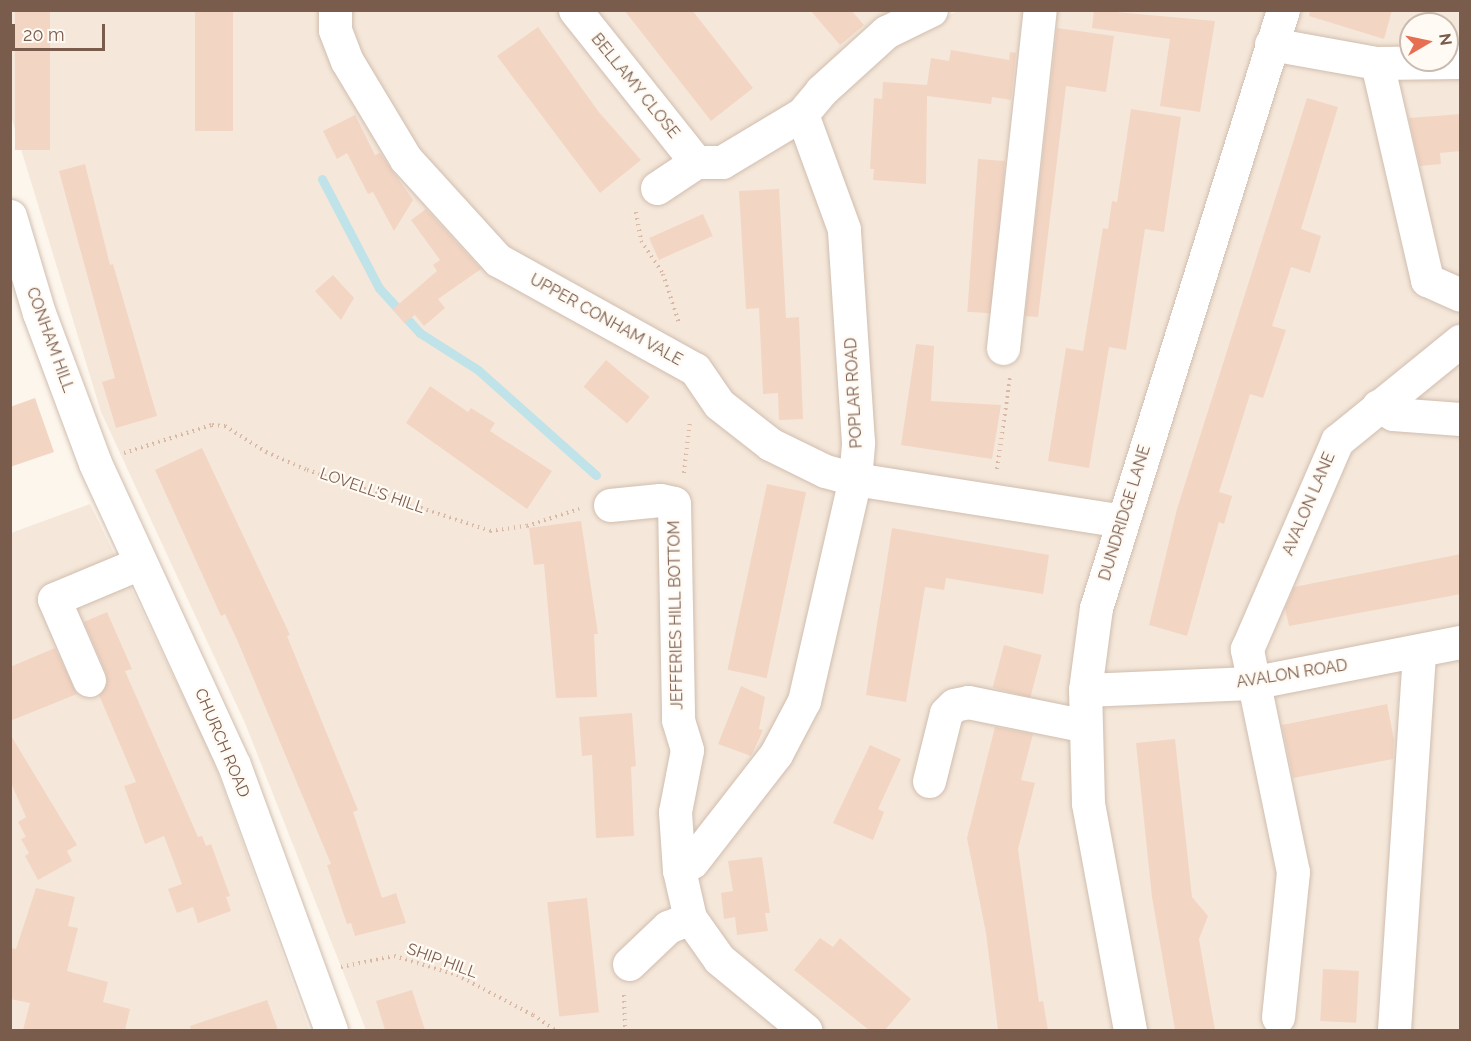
<!DOCTYPE html>
<html>
<head>
<meta charset="utf-8">
<style>
  body { margin:0 }
  #map { position:relative; width:1471px; height:1041px; overflow:hidden; background:#fdf6ec; font-family:Raleway,sans-serif }
  div>[style] { position:absolute }
  [style*='--x'] { left:calc(var(--x)*1px); top:calc(var(--y)*1px); width:calc(var(--w)*1px); rotate:calc(var(--a)*1deg) }
  .residential>* { inset:0; background:#f5e8da }
  .stream>* { height:9px; margin:-4.5px; padding:0 4.5px; transform-origin:4.5px; border-radius:4.5px; background:#bfe3e8 }
  .building>* { inset:0; background:#f3d5c3; transform-origin:0 0 }
  .path>* { height:4px; margin-top:-2px; transform-origin:0; background:repeating-linear-gradient(90deg,#d9b8a5 0 1.5px,transparent 0 6px) }
  .roads { filter:drop-shadow(0 0 2px #d1beb0) drop-shadow(0 0 2px #d1beb0) }
  .minor>* { height:33px; margin:-16.5px; padding:0 16.5px; transform-origin:16.5px; border-radius:16.5px; background:#fff }
  span { translate:-50% -50%; white-space:nowrap; text-align:center; line-height:1.15; -webkit-text-stroke:4.5px #fffaf3; paint-order:stroke }
  .street-label { font-size:16px; color:#7a5c4d }
  .frame { position:absolute; inset:0; border:12px solid #7a5c4d; pointer-events:none }
  .north { position:absolute; left:1399px; top:12px; width:60px; height:60px; box-sizing:border-box; background:#fffaf3; border:2px solid #cabbb1; border-radius:50%; rotate:81deg; font-size:16px; font-weight:700; line-height:24px; text-align:center; color:#7a5c4d }
  .north::after { content:''; display:block; margin:auto; width:21px; height:27px; background:#e76f51; clip-path:polygon(50% 0,100% 100%,50% 72%,0 100%) }
  .scale { position:absolute; left:12px; top:24px; width:93px; height:27px; box-sizing:border-box; border:3px solid #7a5c4d; border-top:0; padding-left:8px; font-size:18px; line-height:21px; white-space:nowrap; color:#7a5c4d; -webkit-text-stroke:4px #fffaf3; paint-order:stroke }
</style>
</head>
<body>
<div id="map">
  <div class="residential">
    <i style="clip-path:polygon(evenodd,902px 10px,918px 31px,960px 10px,1460px 11px,1460px 1030px,366px 1030px,245px 723px,101px 412px,11px 116px,10px 11px,902px 10px,1411px 24px,1447px 24px,1447px 60px,1411px 60px,1411px 24px)"></i>
    <i style="clip-path:polygon(90px 504px,212px 756px,309px 1030px,11px 1030px,11px 533px)"></i>
  </div>
  <div class="stream">
    <i style="--x:322;--y:179;--w:123;--a:62.4"></i>
    <i style="--x:379;--y:288;--w:61;--a:47.7"></i>
    <i style="--x:420;--y:333;--w:69;--a:32.5"></i>
    <i style="--x:478;--y:370;--w:158;--a:41.7"></i>
  </div>
  <div class="building">
    <i style="left:15px;top:10px;width:35px;height:140px"></i>
    <i style="left:195px;top:10px;width:38px;height:121px"></i>
    <i style="clip-path:polygon(624px 10px,692px 10px,753px 88px,711px 121px)"></i>
    <i style="clip-path:polygon(810px 10px,851px 10px,864px 25px,840px 45px)"></i>
    <i style="clip-path:polygon(1094px 10px,1215px 21px,1200px 112px,1160px 106px,1170px 39px,1092px 28px)"></i>
    <i style="clip-path:polygon(1310px 10px,1392px 10px,1384px 39px,1309px 16px)"></i>
    <i style="clip-path:polygon(538px 27px,598px 111px,641px 160px,600px 193px,497px 56px)"></i>
    <i style="clip-path:polygon(1057px 28px,1114px 36px,1106px 92px,1066px 86px,1038px 317px,1025px 316px)"></i>
    <i style="clip-path:polygon(951px 50px,1009px 60px,1010px 52px,1016px 53px,1011px 100px,992px 97px,991px 104px,927px 96px,926px 184px,873px 180px,874px 169px,870px 169px,874px 98px,882px 99px,883px 82px,927px 85px,931px 58px,949px 61px)"></i>
    <i style="clip-path:polygon(1307px 98px,1338px 107px,1301px 229px,1321px 236px,1310px 273px,1291px 267px,1272px 326px,1286px 330px,1263px 398px,1250px 394px,1228px 464px,1219px 492px,1232px 496px,1224px 524px,1219px 522px,1187px 636px,1149px 625px,1177px 509px)"></i>
    <i style="clip-path:polygon(1131px 109px,1181px 117px,1164px 232px,1145px 229px,1126px 350px,1109px 347px,1089px 468px,1048px 461px,1066px 348px,1083px 351px,1103px 228px,1108px 229px,1112px 201px,1117px 202px)"></i>
    <i style="clip-path:polygon(1461px 114px,1461px 151px,1440px 153px,1441px 164px,1420px 166px,1409px 118px)"></i>
    <i style="clip-path:polygon(355px 115px,375px 155px,380px 153px,413px 200px,394px 231px,373px 192px,368px 194px,347px 153px,337px 159px,323px 131px)"></i>
    <i style="left:978px;top:159px;width:27px;height:153px;rotate:4deg"></i>
    <i style="clip-path:polygon(85px 164px,110px 265px,113px 264px,157px 416px,116px 428px,102px 382px,115px 378px,59px 171px)"></i>
    <i style="clip-path:polygon(779px 189px,786px 318px,799px 317px,803px 419px,779px 420px,778px 393px,763px 394px,759px 308px,746px 309px,739px 191px)"></i>
    <i style="clip-path:polygon(426px 209px,481px 269px,438px 299px,445px 308px,424px 326px,415px 315px,404px 323px,393px 309px,437px 271px,433px 265px,440px 260px,411px 220px)"></i>
    <i style="left:703px;top:214px;width:24px;height:59px;rotate:66deg"></i>
    <i style="clip-path:polygon(333px 275px,354px 298px,341px 320px,315px 291px)"></i>
    <i style="clip-path:polygon(916px 344px,934px 346px,931px 401px,1001px 405px,992px 459px,901px 445px)"></i>
    <i style="left:606px;top:360px;width:57px;height:35px;rotate:40deg"></i>
    <i style="clip-path:polygon(430px 386px,468px 412px,471px 408px,495px 423px,490px 431px,552px 471px,527px 509px,406px 423px)"></i>
    <i style="clip-path:polygon(35px 398px,54px 452px,10px 467px,10px 407px)"></i>
    <i style="clip-path:polygon(202px 448px,290px 635px,287px 636px,358px 810px,353px 812px,382px 898px,396px 893px,406px 923px,355px 936px,351px 923px,347px 924px,327px 865px,331px 864px,238px 642px,225px 614px,221px 616px,155px 470px)"></i>
    <i style="left:767px;top:484px;width:40px;height:190px;rotate:12deg"></i>
    <i style="clip-path:polygon(581px 521px,598px 634px,594px 634px,597px 697px,556px 698px,544px 564px,534px 565px,529px 528px)"></i>
    <i style="clip-path:polygon(892px 528px,1049px 555px,1043px 594px,946px 578px,944px 590px,925px 587px,906px 702px,866px 695px)"></i>
    <i style="clip-path:polygon(1461px 554px,1461px 594px,1289px 626px,1285px 608px,1294px 587px)"></i>
    <i style="clip-path:polygon(107px 612px,132px 669px,125px 671px,198px 837px,202px 836px,206px 846px,211px 844px,230px 896px,226px 897px,231px 911px,198px 923px,193px 907px,177px 913px,168px 889px,182px 884px,164px 836px,145px 844px,124px 786px,136px 782px,99px 695px,107px 683px,106px 673px,84px 622px)"></i>
    <i style="left:1004px;top:645px;width:39px;height:44px;rotate:15deg"></i>
    <i style="clip-path:polygon(55px 648px,77px 694px,10px 721px,10px 667px)"></i>
    <i style="clip-path:polygon(741px 686px,765px 697px,759px 729px,763px 730px,751px 756px,718px 744px)"></i>
    <i style="clip-path:polygon(1387px 704px,1394px 740px,1393px 759px,1293px 778px,1282px 725px)"></i>
    <i style="clip-path:polygon(632px 713px,636px 766px,631px 767px,634px 836px,596px 838px,592px 755px,582px 756px,579px 717px)"></i>
    <i style="clip-path:polygon(995px 727px,1033px 734px,1021px 780px,1035px 783px,1018px 849px,1039px 1002px,1043px 1001px,1048px 1030px,998px 1030px,986px 933px,967px 838px)"></i>
    <i style="clip-path:polygon(10px 734px,77px 845px,67px 851px,72px 861px,38px 880px,25px 856px,29px 853px,21px 839px,26px 837px,18px 822px,26px 817px,10px 781px)"></i>
    <i style="clip-path:polygon(1175px 739px,1192px 897px,1208px 916px,1199px 939px,1215px 1030px,1175px 1030px,1152px 897px,1136px 743px)"></i>
    <i style="clip-path:polygon(870px 745px,901px 759px,878px 809px,884px 812px,873px 840px,833px 823px)"></i>
    <i style="clip-path:polygon(762px 857px,770px 913px,765px 913px,768px 931px,737px 935px,735px 917px,724px 919px,721px 893px,733px 891px,728px 861px)"></i>
    <i style="clip-path:polygon(36px 888px,75px 897px,68px 926px,78px 928px,67px 971px,108px 982px,103px 1002px,130px 1009px,125px 1030px,23px 1030px,30px 1003px,10px 999px,10px 948px,16px 949px)"></i>
    <i style="left:587px;top:898px;width:115px;height:40px;rotate:84deg"></i>
    <i style="clip-path:polygon(820px 938px,833px 947px,840px 938px,911px 999px,885px 1030px,869px 1030px,794px 970px)"></i>
    <i style="left:1323px;top:969px;width:36px;height:52px;rotate:3deg"></i>
    <i style="clip-path:polygon(412px 990px,425px 1030px,385px 1030px,376px 1001px)"></i>
    <i style="clip-path:polygon(267px 1000px,278px 1030px,191px 1030px,190px 1026px)"></i>
  </div>
  <div class="path">
    <i style="--x:636;--y:212;--w:29;--a:80"></i>
    <i style="--x:641;--y:241;--w:40;--a:56"></i>
    <i style="--x:663;--y:274;--w:52;--a:71.9"></i>
    <i style="--x:124;--y:453;--w:92;--a:-17.7"></i>
    <i style="--x:212;--y:425;--w:13;--a:4"></i>
    <i style="--x:225;--y:426;--w:49;--a:32.4"></i>
    <i style="--x:266;--y:452;--w:45;--a:23.7"></i>
    <i style="--x:307;--y:470;--w:193;--a:18.4"></i>
    <i style="--x:490;--y:531;--w:37;--a:-8"></i>
    <i style="--x:527;--y:526;--w:55;--a:-18.1"></i>
    <i style="--x:997;--y:469;--w:92;--a:-81.9"></i>
    <i style="--x:684;--y:473;--w:53;--a:-83.5"></i>
    <i style="--x:341;--y:967;--w:54;--a:-11.7"></i>
    <i style="--x:394;--y:956;--w:66;--a:16.8"></i>
    <i style="--x:457;--y:975;--w:86;--a:27.8"></i>
    <i style="--x:533;--y:1015;--w:27;--a:34"></i>
    <i style="--x:624;--y:995;--w:35;--a:88"></i>
  </div>
  <div class="roads">
    <div class="minor">
      <i style="--x:335;--y:10;--w:20;--a:90"></i>
      <i style="--x:335;--y:30;--w:33;--a:69"></i>
      <i style="--x:347;--y:61;--w:114;--a:59"></i>
      <i style="--x:406;--y:159;--w:137;--a:47.7"></i>
      <i style="--x:498;--y:260;--w:225;--a:29"></i>
      <i style="--x:695;--y:369;--w:42;--a:55.6"></i>
      <i style="--x:719;--y:404;--w:65;--a:38.1"></i>
      <i style="--x:770;--y:444;--w:61;--a:26.1"></i>
      <i style="--x:825;--y:471;--w:31;--a:15"></i>
      <i style="--x:855;--y:479;--w:270;--a:8.9"></i>
      <i style="--x:575;--y:10;--w:194;--a:51.5"></i>
      <i style="--x:696;--y:162;--w:26;--a:0"></i>
      <i style="--x:722;--y:162;--w:93;--a:-31"></i>
      <i style="--x:802;--y:114;--w:30;--a:-50"></i>
      <i style="--x:821;--y:91;--w:88;--a:-42.2"></i>
      <i style="--x:886;--y:32;--w:50;--a:-26.1"></i>
      <i style="--x:1271;--y:44;--w:108;--a:10.2"></i>
      <i style="--x:1377;--y:63;--w:83;--a:-0.7"></i>
      <i style="--x:1377;--y:63;--w:223;--a:77"></i>
      <i style="--x:1427;--y:280;--w:36;--a:24"></i>
      <i style="--x:657;--y:188;--w:47;--a:-33.7"></i>
      <i style="--x:10;--y:216;--w:101;--a:73.4"></i>
      <i style="--x:39;--y:313;--w:160;--a:69.5"></i>
      <i style="--x:95;--y:463;--w:332;--a:65.3"></i>
      <i style="--x:234;--y:765;--w:282;--a:69.9"></i>
      <i style="--x:1003;--y:348;--w:340;--a:-83.8"></i>
      <i style="--x:1378;--y:406;--w:17;--a:28"></i>
      <i style="--x:1393;--y:414;--w:67;--a:4.3"></i>
      <i style="--x:610;--y:505;--w:50;--a:-5.7"></i>
      <i style="--x:660;--y:500;--w:14;--a:12"></i>
      <i style="--x:674;--y:503;--w:217;--a:88.9"></i>
      <i style="--x:678;--y:720;--w:31;--a:73"></i>
      <i style="--x:687;--y:750;--w:63;--a:101"></i>
      <i style="--x:675;--y:812;--w:58;--a:86.1"></i>
      <i style="--x:679;--y:870;--w:49;--a:77.1"></i>
      <i style="--x:690;--y:918;--w:50;--a:54.7"></i>
      <i style="--x:719;--y:959;--w:112;--a:39.5"></i>
      <i style="--x:89;--y:680;--w:88;--a:-113.4"></i>
      <i style="--x:54;--y:599;--w:93;--a:-22.7"></i>
      <i style="--x:1085;--y:690;--w:166;--a:-2.4"></i>
      <i style="--x:1251;--y:683;--w:213;--a:-11.1"></i>
      <i style="--x:929;--y:781;--w:70;--a:-76"></i>
      <i style="--x:946;--y:713;--w:11;--a:-45"></i>
      <i style="--x:954;--y:705;--w:14;--a:-12"></i>
      <i style="--x:968;--y:702;--w:120;--a:11.5"></i>
      <i style="--x:679;--y:870;--w:15;--a:-32"></i>
      <i style="--x:692;--y:862;--w:137;--a:-52.1"></i>
      <i style="--x:776;--y:754;--w:60;--a:-62.2"></i>
      <i style="--x:804;--y:701;--w:228;--a:-77.1"></i>
      <i style="--x:855;--y:479;--w:37;--a:-85"></i>
      <i style="--x:858;--y:442;--w:213;--a:-93.8"></i>
      <i style="--x:844;--y:229;--w:122;--a:-110.1"></i>
      <i style="--x:629;--y:964;--w:54;--a:-43.5"></i>
      <i style="--x:668;--y:927;--w:24;--a:-22"></i>
      <i style="--x:1278;--y:1017;--w:146;--a:-84.1"></i>
      <i style="--x:1293;--y:872;--w:228;--a:-101.7"></i>
      <i style="--x:1247;--y:649;--w:227;--a:-66.6"></i>
      <i style="--x:1337;--y:441;--w:159;--a:-39.1"></i>
      <i style="--x:1130;--y:1030;--w:231;--a:-100.5"></i>
      <i style="--x:1088;--y:803;--w:113;--a:-91.5"></i>
      <i style="--x:1085;--y:690;--w:83;--a:-82.4"></i>
      <i style="--x:1096;--y:608;--w:627;--a:-72.64"></i>
      <i style="--x:1394;--y:1030;--w:379;--a:-86.2"></i>
    </div>
  </div>
  <div class="street-label">
    <span style="left:635px;top:86px;rotate:51deg">BELLAMY CLOSE</span>
    <span style="left:606px;top:320px;rotate:29deg">UPPER CONHAM VALE</span>
    <span style="left:50px;top:340px;rotate:70deg">CONHAM HILL</span>
    <span style="left:854px;top:393px;rotate:-93deg">POPLAR ROAD</span>
    <span style="left:372px;top:491px;rotate:19deg">LOVELL'S HILL</span>
    <span style="left:1309px;top:504px;rotate:-67deg">AVALON LANE</span>
    <span style="left:1125px;top:513px;rotate:-73deg">DUNDRIDGE LANE</span>
    <span style="left:676px;top:615px;rotate:-91deg">JEFFERIES HILL BOTTOM</span>
    <span style="left:1292px;top:674px;rotate:-9deg">AVALON ROAD</span>
    <span style="left:222px;top:743px;rotate:67deg">CHURCH ROAD</span>
    <span style="left:442px;top:961px;rotate:20deg">SHIP HILL</span>
  </div>
  <div class="frame"></div>
  <div class="north">N</div>
  <div class="scale">20 m</div>
</div>
</body>
</html>
